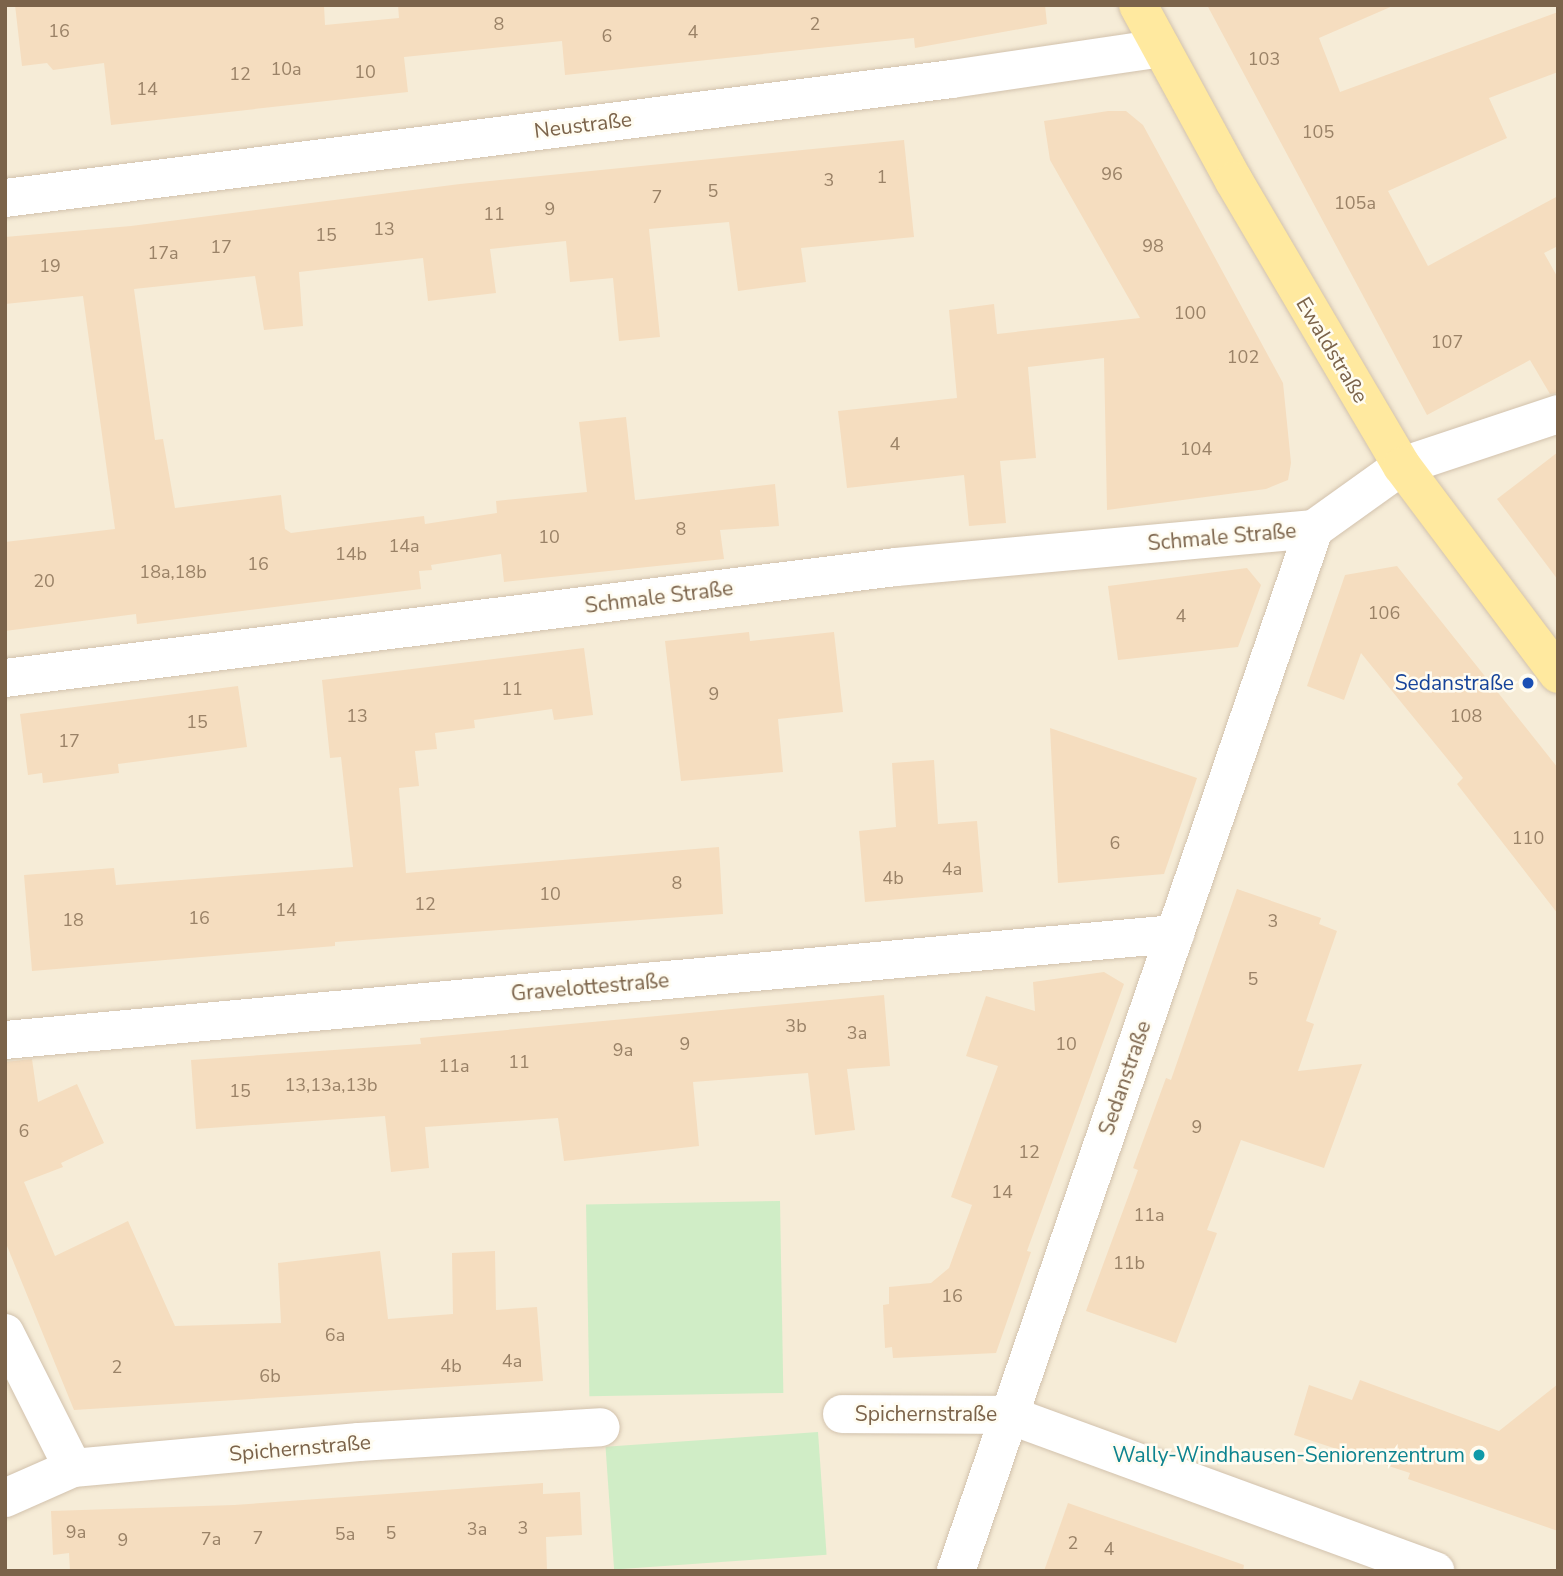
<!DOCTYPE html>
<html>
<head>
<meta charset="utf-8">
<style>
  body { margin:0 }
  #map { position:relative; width:1563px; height:1576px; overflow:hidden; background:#fef9e9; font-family:"Nunito Sans",sans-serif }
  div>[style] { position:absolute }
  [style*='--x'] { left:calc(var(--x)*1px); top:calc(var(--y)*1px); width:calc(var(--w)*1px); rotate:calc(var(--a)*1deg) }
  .residential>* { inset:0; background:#f6ecd7; transform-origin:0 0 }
  .green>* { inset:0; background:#d0edc6; transform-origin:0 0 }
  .building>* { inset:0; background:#f5ddbf }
  .roads { filter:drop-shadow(0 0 2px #d2c2ad) drop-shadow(0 0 2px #d2c2ad) }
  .minor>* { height:38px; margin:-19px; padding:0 19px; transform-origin:19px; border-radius:19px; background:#fff }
  .major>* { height:38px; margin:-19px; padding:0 19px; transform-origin:19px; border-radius:19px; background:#ffe99f }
  .dots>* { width:19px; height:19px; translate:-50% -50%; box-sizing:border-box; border:4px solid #fffcf1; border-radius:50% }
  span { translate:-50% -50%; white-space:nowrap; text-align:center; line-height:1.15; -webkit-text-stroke:5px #fffcf1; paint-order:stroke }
  .number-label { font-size:18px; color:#9a8267 }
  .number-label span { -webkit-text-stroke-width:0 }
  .street-label { font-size:21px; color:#7b634a }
  .transit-label { font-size:21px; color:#164399 }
  .right { translate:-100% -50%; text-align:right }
  .culture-label { font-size:21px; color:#0d838f }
  .frame { position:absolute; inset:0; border:7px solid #7b634a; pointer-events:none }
</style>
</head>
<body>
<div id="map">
  <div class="residential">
    <i style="left:5px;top:5px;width:1553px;height:1566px"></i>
  </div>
  <div class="green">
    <i style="left:780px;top:1201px;width:192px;height:194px;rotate:89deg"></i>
    <i style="left:818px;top:1432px;width:123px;height:213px;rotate:86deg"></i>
  </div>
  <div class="building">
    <i style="clip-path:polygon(15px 5px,324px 5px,325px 25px,399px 18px,398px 5px,1045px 5px,1047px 24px,915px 48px,914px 38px,565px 75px,562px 41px,404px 57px,408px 92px,111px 125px,104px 63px,53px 70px,47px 63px,22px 66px)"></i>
    <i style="clip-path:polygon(1207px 5px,1395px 5px,1319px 38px,1340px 92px,1558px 12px,1558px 72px,1489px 98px,1507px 138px,1388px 191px,1428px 266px,1558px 196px,1558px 246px,1544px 253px,1558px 278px,1558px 393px,1550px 394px,1530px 360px,1427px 415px)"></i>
    <i style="clip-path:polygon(1108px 111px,1126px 111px,1143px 125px,1283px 383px,1291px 463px,1288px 480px,1266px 489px,1107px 510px,1104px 358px,1028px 367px,1036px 458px,1000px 461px,1006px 523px,969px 526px,964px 475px,847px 488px,838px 411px,957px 398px,949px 310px,994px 304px,997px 334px,1140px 318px,1050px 160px,1044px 121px)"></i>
    <i style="clip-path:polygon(904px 140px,914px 237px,801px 248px,806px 282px,738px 291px,729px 222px,649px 229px,660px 337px,619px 341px,613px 278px,570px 282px,566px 241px,490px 249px,496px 293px,428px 301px,423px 258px,299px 272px,303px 326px,264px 330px,255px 276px,134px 289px,155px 440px,163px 439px,175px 508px,281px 495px,285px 529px,291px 533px,424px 516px,425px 524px,497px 513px,496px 501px,587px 492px,579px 422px,626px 417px,635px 500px,775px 484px,779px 526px,720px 530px,724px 559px,504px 582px,501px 554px,431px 565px,432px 570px,419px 571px,421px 589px,137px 624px,136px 614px,5px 631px,5px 542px,115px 529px,83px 296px,5px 304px,5px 237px,131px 226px,460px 184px)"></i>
    <i style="clip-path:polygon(1558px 452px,1558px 580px,1497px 499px)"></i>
    <i style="clip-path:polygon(1397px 566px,1558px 768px,1558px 914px,1457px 784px,1463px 778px,1361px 653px,1344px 700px,1307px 686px,1345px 575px)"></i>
    <i style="clip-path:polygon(1247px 568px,1261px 585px,1238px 647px,1118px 660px,1108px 586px)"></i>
    <i style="clip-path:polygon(749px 632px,750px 641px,834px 632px,843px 712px,778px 719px,783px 772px,681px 781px,665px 641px)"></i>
    <i style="clip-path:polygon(584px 648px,593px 715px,554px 720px,552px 709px,474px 720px,475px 728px,435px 733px,437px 749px,415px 751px,419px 786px,399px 788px,406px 873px,719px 847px,723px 914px,335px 942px,335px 946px,32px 971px,24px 875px,114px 868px,116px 885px,353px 867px,341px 757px,330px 758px,322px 680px)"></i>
    <i style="clip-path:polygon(238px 686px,247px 747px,118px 764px,119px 773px,43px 783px,42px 773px,28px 775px,20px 714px)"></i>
    <i style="clip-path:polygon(1050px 728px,1197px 778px,1164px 874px,1058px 883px)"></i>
    <i style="clip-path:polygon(934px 760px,938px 824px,977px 821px,983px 892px,865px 902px,859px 831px,896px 827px,892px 763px)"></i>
    <i style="clip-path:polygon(1237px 889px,1321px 918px,1319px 924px,1337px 931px,1306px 1021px,1314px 1024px,1298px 1071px,1362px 1064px,1324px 1168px,1241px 1140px,1207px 1230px,1217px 1233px,1176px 1343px,1086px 1311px,1138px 1170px,1133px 1168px,1166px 1078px,1171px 1080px)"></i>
    <i style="clip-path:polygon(1104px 972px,1124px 984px,1027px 1251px,1031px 1252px,996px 1353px,893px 1358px,892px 1347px,885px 1348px,883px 1305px,889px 1304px,889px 1287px,931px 1283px,949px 1268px,972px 1205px,951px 1197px,998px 1066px,966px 1056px,986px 996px,1035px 1011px,1033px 982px)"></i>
    <i style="clip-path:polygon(884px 995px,890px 1066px,847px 1069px,855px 1130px,815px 1135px,808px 1073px,693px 1082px,699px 1146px,564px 1161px,558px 1118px,425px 1127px,429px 1168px,391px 1172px,385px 1116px,196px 1129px,191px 1060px,421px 1044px,420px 1038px)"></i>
    <i style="clip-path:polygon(32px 1059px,38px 1102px,77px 1084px,104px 1143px,61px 1163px,63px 1167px,24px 1182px,55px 1256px,128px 1221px,175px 1326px,281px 1323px,278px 1263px,380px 1251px,388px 1319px,453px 1314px,452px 1253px,495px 1251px,496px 1310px,537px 1307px,543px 1381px,74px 1410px,5px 1241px,5px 1062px)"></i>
    <i style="clip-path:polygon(1360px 1380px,1499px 1431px,1558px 1384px,1558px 1531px,1408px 1479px,1410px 1473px,1294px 1435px,1309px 1385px,1352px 1400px)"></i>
    <i style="clip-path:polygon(543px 1483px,543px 1494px,580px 1492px,582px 1535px,546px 1537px,547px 1571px,70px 1571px,69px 1553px,53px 1555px,51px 1511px,234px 1505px)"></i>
    <i style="clip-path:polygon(1068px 1503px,1244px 1565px,1243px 1571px,1044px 1571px)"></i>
  </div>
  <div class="roads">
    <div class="minor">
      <i style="--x:5;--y:198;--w:954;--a:-7.16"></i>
      <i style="--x:952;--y:79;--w:211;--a:-8.4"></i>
      <i style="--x:5;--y:678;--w:898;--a:-7.1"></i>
      <i style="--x:896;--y:567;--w:420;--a:-5.2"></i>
      <i style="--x:5;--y:1040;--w:1175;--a:-5.18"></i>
      <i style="--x:5;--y:1333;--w:151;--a:63.3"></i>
      <i style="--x:842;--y:1414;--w:167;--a:0.3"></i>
      <i style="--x:1009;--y:1415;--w:454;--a:20.1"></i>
      <i style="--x:5;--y:1498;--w:74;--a:-23.8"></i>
      <i style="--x:73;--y:1468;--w:287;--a:-5.2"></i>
      <i style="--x:359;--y:1442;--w:242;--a:-3.5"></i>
      <i style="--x:956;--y:1571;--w:1102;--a:-71.04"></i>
      <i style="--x:1314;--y:529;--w:108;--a:-35.6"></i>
      <i style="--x:1402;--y:466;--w:164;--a:-18.4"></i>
    </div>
    <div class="major">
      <i style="--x:1138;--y:5;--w:200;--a:61.4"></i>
      <i style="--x:1234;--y:181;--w:331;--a:59.5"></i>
      <i style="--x:1402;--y:466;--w:260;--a:53.1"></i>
    </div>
  </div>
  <div class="dots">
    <i style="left:1528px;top:683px;background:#1a4fb4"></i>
    <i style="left:1479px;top:1455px;background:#0f9aa8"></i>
  </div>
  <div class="number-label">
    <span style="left:499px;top:24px">8</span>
    <span style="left:815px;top:24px">2</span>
    <span style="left:59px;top:31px">16</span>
    <span style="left:693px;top:32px">4</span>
    <span style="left:607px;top:36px">6</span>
    <span style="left:1264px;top:59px">103</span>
    <span style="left:286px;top:69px">10a</span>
    <span style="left:365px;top:72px">10</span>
    <span style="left:240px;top:74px">12</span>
    <span style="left:147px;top:89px">14</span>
    <span style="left:1318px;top:132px">105</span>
    <span style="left:1112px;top:174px">96</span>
    <span style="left:882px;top:177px">1</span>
    <span style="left:829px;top:180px">3</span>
    <span style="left:713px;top:191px">5</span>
    <span style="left:657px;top:197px">7</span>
    <span style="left:1355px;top:203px">105a</span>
    <span style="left:550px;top:209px">9</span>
    <span style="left:494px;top:214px">11</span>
    <span style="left:384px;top:229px">13</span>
    <span style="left:326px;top:235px">15</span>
    <span style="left:1153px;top:246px">98</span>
    <span style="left:221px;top:247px">17</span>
    <span style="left:163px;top:253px">17a</span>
    <span style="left:50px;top:266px">19</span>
    <span style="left:1190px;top:313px">100</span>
    <span style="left:1447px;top:342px">107</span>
    <span style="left:1243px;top:357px">102</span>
    <span style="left:895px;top:444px">4</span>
    <span style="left:1196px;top:449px">104</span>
    <span style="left:681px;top:529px">8</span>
    <span style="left:549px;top:537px">10</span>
    <span style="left:404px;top:546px">14a</span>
    <span style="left:351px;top:554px">14b</span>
    <span style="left:258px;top:564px">16</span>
    <span style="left:173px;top:572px">18a,18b</span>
    <span style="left:44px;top:581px">20</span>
    <span style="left:1384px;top:613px">106</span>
    <span style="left:1181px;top:616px">4</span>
    <span style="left:512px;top:689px">11</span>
    <span style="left:714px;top:694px">9</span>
    <span style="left:357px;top:716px">13</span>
    <span style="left:1466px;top:716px">108</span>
    <span style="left:197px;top:722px">15</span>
    <span style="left:69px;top:741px">17</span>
    <span style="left:1528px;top:838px">110</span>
    <span style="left:1115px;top:843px">6</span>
    <span style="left:952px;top:869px">4a</span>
    <span style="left:893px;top:878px">4b</span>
    <span style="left:677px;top:883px">8</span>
    <span style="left:550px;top:894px">10</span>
    <span style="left:425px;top:904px">12</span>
    <span style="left:286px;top:910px">14</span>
    <span style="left:199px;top:918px">16</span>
    <span style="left:73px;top:920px">18</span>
    <span style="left:1273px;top:921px">3</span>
    <span style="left:1253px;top:979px">5</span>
    <span style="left:796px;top:1026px">3b</span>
    <span style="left:857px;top:1033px">3a</span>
    <span style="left:685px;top:1044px">9</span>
    <span style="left:1066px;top:1044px">10</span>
    <span style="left:623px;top:1050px">9a</span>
    <span style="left:519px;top:1062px">11</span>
    <span style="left:454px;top:1066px">11a</span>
    <span style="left:331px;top:1085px">13,13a,13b</span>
    <span style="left:240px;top:1091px">15</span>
    <span style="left:1197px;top:1127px">9</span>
    <span style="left:24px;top:1131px">6</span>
    <span style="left:1029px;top:1152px">12</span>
    <span style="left:1002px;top:1192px">14</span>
    <span style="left:1149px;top:1215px">11a</span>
    <span style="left:1129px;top:1263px">11b</span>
    <span style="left:952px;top:1296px">16</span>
    <span style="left:335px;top:1335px">6a</span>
    <span style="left:512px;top:1361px">4a</span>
    <span style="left:451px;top:1366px">4b</span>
    <span style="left:117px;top:1367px">2</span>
    <span style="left:270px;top:1376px">6b</span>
    <span style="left:523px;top:1528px">3</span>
    <span style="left:477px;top:1529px">3a</span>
    <span style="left:76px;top:1532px">9a</span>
    <span style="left:391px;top:1533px">5</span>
    <span style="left:345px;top:1534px">5a</span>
    <span style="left:258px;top:1538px">7</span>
    <span style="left:211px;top:1539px">7a</span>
    <span style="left:123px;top:1540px">9</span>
    <span style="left:1073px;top:1543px">2</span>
    <span style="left:1109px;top:1549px">4</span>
  </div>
  <div class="street-label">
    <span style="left:583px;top:125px;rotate:-7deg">Neustraße</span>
    <span style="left:1332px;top:350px;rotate:59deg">Ewaldstraße</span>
    <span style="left:1222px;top:537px;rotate:-5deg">Schmale Straße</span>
    <span style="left:659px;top:597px;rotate:-7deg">Schmale Straße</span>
    <span style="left:590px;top:987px;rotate:-5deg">Gravelottestraße</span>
    <span style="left:1125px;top:1078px;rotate:-71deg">Sedanstraße</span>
    <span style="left:926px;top:1414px">Spichernstraße</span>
    <span style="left:300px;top:1448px;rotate:-5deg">Spichernstraße</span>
  </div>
  <div class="transit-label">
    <span class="right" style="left:1514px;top:683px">Sedanstraße</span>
  </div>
  <div class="culture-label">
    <span class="right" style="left:1465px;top:1455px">Wally-Windhausen-Seniorenzentrum</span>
  </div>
  <div class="frame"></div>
</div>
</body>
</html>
